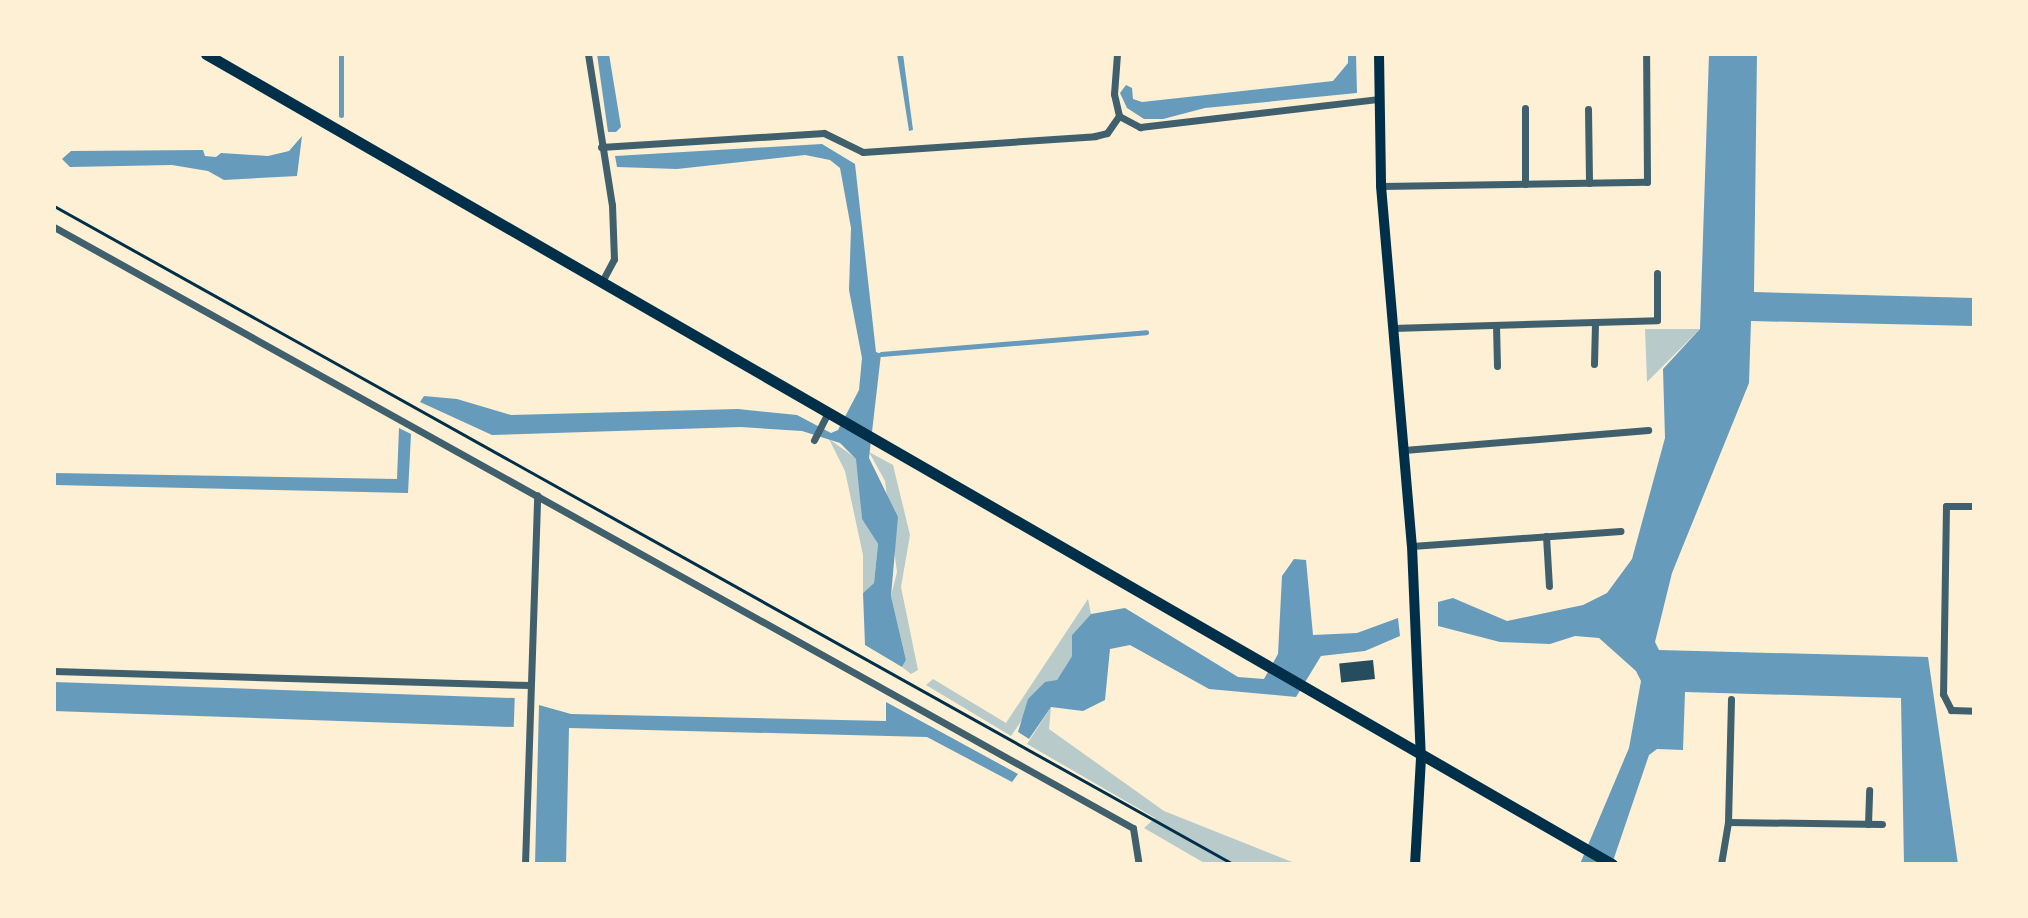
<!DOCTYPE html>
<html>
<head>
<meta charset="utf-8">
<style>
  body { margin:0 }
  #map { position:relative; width:2028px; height:918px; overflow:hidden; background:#fdf0d5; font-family:Lato,sans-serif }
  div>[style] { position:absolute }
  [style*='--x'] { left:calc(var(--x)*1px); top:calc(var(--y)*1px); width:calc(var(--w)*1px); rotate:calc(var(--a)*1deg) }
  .green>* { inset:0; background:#b9caca }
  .water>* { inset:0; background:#669bbc; transform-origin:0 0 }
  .stream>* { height:5px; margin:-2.5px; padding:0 2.5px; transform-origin:2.5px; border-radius:2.5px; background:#669bbc }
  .building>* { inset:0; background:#264d5e; transform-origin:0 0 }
  .path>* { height:3px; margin:-1.5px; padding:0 1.5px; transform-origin:1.5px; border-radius:1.5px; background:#003049 }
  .minor>* { height:7px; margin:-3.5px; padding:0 3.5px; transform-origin:3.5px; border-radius:3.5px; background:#3f606c }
  .secondary>* { height:10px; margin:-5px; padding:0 5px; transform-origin:5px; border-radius:5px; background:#003049 }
  .trunk>* { height:11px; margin:-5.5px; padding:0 5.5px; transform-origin:5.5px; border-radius:5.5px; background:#003049 }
  span { translate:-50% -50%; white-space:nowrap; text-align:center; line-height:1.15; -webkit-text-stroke:6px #fdf0d5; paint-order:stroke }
  .frame { position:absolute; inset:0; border:56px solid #fdf0d5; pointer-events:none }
</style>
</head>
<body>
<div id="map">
  <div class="green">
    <i style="clip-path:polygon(1645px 329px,1700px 329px,1647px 382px)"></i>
    <i style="clip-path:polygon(829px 439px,857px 459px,862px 519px,878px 544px,874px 583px,863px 593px,863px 555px,845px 471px)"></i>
    <i style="clip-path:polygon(869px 452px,893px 465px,910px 535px,901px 587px,918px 670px,911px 674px,902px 667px,906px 660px,891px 596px,897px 572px,885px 481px)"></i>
    <i style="clip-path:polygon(1088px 599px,1091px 614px,1072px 635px,1072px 656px,1057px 680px,1028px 699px,1026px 714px,1011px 736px,926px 685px,933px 679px,1006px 723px)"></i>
    <i style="clip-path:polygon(1051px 707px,1049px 729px,1164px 811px,1297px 864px,1206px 864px,1144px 828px,1155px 818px,1027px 744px)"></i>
  </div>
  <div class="water">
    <i style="clip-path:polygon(597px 54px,609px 54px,621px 127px,616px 132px,608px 132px)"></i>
    <i style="clip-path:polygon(897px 54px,903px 54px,913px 130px,909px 131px)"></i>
    <i style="clip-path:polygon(1348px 54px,1356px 54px,1357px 93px,1205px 108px,1163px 119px,1144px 119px,1127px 108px,1120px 93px,1126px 85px,1132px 88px,1133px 99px,1142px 102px,1333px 81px,1348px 63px)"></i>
    <i style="clip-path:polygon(1709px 54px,1757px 54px,1754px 292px,1974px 298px,1974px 326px,1751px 321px,1749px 383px,1672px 573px,1655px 642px,1659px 650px,1928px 657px,1958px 864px,1904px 864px,1901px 698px,1685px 692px,1683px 750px,1657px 749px,1649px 755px,1612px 864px,1580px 864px,1629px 748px,1641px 681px,1636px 671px,1599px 638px,1575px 636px,1550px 644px,1500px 642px,1438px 626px,1438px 602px,1453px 598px,1507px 621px,1583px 605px,1607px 593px,1632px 559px,1665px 438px,1663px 369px,1700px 329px)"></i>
    <i style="clip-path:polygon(302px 136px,297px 176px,224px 180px,208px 171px,172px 165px,70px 167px,62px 159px,71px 151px,203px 150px,205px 156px,216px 157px,221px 153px,268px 156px,289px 151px)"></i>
    <i style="clip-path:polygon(822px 144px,855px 164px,876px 352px,881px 354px,869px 458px,898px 517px,891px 596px,906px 660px,902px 667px,865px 645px,863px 593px,874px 583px,878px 544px,862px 519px,856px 459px,840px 443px,802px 431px,741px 427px,492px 435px,420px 402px,424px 396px,457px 399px,511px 415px,738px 409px,797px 415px,831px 433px,838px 430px,859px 390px,862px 358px,849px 290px,851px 228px,840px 168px,830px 160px,805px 155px,677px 169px,617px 167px,615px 156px)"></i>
    <i style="clip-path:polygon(399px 428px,411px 434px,408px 493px,54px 485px,54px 473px,397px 479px)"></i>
    <i style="clip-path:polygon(1294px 559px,1306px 560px,1313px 635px,1357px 633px,1398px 618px,1400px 636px,1365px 651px,1321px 656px,1296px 697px,1209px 689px,1130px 645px,1110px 649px,1105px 700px,1083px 711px,1051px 707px,1029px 739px,1018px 732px,1028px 699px,1045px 682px,1057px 680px,1072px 656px,1072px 635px,1091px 614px,1125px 608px,1238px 677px,1264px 679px,1278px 654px,1282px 576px)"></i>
    <i style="left:54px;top:682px;width:461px;height:29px;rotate:2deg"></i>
    <i style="clip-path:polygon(886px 702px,1018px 774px,1012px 782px,927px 737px,569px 728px,566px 864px,535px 864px,539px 705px,571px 714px,886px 721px)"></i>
  </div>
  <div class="stream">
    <i style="--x:341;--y:54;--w:61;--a:90"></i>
    <i style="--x:881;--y:354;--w:266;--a:-4.7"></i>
  </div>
  <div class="building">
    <i style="left:1373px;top:660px;width:19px;height:34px;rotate:84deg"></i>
  </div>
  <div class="path">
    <i style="--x:54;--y:206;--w:1350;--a:29.17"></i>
  </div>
  <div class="minor">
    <i style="--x:588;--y:54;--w:153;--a:81"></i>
    <i style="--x:612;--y:205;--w:54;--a:87.9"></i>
    <i style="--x:614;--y:259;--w:27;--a:118"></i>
    <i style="--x:1117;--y:54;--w:40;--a:94.3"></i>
    <i style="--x:1114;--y:94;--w:23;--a:77"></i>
    <i style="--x:1119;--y:116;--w:24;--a:28"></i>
    <i style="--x:1140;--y:127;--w:241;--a:-6.7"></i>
    <i style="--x:1525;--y:108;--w:76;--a:90"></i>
    <i style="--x:1588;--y:109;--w:74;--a:89.2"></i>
    <i style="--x:601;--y:147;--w:223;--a:-3.6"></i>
    <i style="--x:824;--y:133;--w:43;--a:26"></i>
    <i style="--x:863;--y:152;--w:233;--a:-3.9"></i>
    <i style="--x:1095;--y:136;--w:12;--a:-14"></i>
    <i style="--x:1107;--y:133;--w:21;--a:-55"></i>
    <i style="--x:1381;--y:186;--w:266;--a:-0.9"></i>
    <i style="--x:1647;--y:182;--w:128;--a:-90.4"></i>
    <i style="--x:54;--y:227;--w:1235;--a:29.12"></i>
    <i style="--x:1133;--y:828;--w:36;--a:81"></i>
    <i style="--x:1496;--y:325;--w:41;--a:88.6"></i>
    <i style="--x:1392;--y:328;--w:265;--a:-1.7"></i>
    <i style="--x:1657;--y:320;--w:47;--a:-90"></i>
    <i style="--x:1594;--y:364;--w:42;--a:-88.6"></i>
    <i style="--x:814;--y:440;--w:28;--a:-63"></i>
    <i style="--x:1404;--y:450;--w:245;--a:-4.7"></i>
    <i style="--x:1974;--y:506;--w:28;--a:180"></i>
    <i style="--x:1946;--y:506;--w:188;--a:90.9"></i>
    <i style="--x:1943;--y:694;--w:18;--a:63"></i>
    <i style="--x:1951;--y:710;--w:23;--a:2"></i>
    <i style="--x:1546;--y:536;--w:50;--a:86.6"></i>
    <i style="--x:1412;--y:546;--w:209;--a:-4.1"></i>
    <i style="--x:54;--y:671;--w:476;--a:1.7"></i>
    <i style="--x:1728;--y:822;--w:154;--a:0.7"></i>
    <i style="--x:1868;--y:824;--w:34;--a:-88"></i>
    <i style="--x:525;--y:864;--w:369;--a:-88.1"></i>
    <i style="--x:1721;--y:864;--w:43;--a:-80.5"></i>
    <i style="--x:1728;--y:822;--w:123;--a:-88.6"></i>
  </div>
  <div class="secondary">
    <i style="--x:1379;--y:54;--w:132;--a:89.1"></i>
    <i style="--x:1381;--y:186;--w:361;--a:85.1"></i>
    <i style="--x:1412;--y:546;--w:212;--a:87.6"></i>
    <i style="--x:1421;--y:758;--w:106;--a:93.2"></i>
  </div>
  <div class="trunk">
    <i style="--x:206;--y:54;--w:1623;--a:29.95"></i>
  </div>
  <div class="frame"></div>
</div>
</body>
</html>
